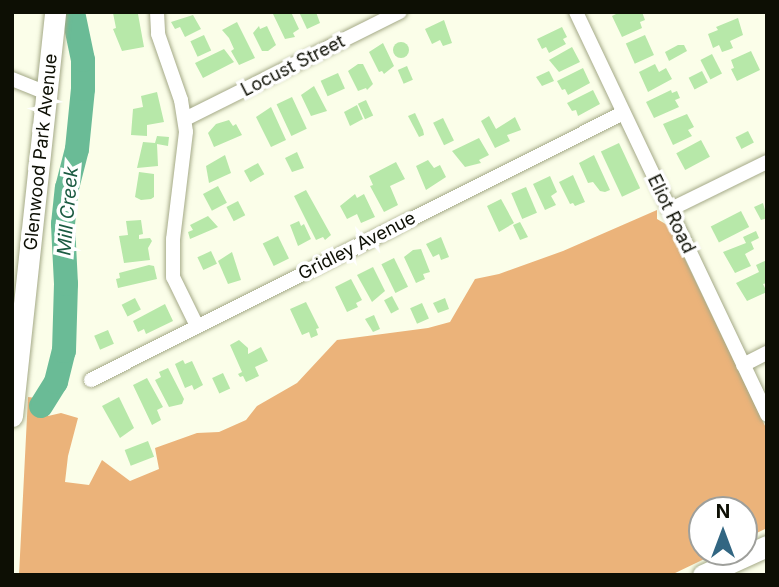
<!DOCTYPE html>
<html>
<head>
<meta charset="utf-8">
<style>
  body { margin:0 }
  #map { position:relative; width:779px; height:587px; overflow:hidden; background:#fbfee9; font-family:Inter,sans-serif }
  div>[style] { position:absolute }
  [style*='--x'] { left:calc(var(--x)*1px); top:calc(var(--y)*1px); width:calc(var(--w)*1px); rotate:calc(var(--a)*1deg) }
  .forest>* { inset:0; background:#ebb37a }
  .river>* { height:24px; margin:-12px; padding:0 12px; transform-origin:12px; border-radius:12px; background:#6abb96 }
  .building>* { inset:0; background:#b7e8a9; transform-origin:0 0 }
  .round { border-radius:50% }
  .roads { filter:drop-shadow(0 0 2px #a4a987) drop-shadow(0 0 2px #a4a987) }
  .minor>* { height:14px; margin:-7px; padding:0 7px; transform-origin:7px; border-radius:7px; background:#fff }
  .secondary>* { height:21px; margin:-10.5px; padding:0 10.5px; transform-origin:10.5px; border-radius:10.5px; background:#fff }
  span { translate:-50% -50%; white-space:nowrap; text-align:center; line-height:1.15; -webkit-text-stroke:7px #fff; paint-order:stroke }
  .street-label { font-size:18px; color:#0d0f04 }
  .water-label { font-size:19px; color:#1b5a41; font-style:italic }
  .frame { position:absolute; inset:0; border:14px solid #0d0f04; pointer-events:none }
  .north { position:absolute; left:688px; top:496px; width:70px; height:70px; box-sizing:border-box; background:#fff; border:2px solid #9e9f9b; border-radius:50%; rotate:0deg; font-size:19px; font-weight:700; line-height:28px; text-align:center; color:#0d0f04 }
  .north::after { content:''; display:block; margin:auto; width:24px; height:32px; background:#326682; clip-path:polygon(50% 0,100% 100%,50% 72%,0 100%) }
</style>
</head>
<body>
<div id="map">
  <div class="forest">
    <i style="clip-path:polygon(657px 210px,657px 219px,669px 226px,767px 430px,767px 528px,744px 539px,744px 510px,702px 510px,702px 552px,719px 552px,671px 575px,19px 575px,28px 397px,36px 398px,48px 416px,61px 413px,78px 418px,68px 456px,65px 482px,89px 485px,102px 460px,130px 481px,159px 469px,155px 448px,197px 433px,219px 432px,246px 420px,257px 406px,297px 383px,337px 340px,428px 328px,450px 322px,475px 279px,499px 274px,563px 251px)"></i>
  </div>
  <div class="river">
    <i style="--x:41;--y:406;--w:28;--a:-58"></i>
    <i style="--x:56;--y:382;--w:32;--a:-76"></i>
    <i style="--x:64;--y:351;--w:67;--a:-88.3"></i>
    <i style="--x:66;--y:284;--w:60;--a:-92.9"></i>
    <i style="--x:63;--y:224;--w:36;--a:-84"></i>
    <i style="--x:67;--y:188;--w:40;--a:-75.6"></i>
    <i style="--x:77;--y:149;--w:60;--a:-84.3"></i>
    <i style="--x:83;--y:89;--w:29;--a:-90"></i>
    <i style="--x:83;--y:60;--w:49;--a:-101.8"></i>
  </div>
  <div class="building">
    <i style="clip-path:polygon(117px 12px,138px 14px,144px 47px,122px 51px,113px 29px,116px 28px,113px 13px)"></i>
    <i style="clip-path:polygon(276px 12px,291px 12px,299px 29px,293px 33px,295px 37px,285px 39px,273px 14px)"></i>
    <i style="clip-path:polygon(299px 12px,316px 12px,320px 23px,307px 29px)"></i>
    <i style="clip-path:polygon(620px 12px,642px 12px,645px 20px,640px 22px,642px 28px,622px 37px,612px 16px)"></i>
    <i style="clip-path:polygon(193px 15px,201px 29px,185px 37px,180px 27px,175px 29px,171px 22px)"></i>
    <i style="clip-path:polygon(738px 18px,743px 35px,730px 41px,733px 48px,728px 50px,722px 52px,719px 45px,713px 48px,708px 34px,718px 30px,716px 27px)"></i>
    <i style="clip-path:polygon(444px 20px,452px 43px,443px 46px,440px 40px,432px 44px,425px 29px)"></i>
    <i style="clip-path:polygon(237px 22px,255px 58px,239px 65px,231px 51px,234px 49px,229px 38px,222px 30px)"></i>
    <i style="clip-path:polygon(259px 26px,260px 29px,267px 26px,276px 45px,268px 51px,262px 51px,253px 33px)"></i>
    <i style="clip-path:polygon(562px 27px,567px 37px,563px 39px,566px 44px,549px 53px,546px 47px,542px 49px,537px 39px)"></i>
    <i style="left:204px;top:35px;width:17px;height:15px;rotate:65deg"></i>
    <i style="left:645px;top:35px;width:22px;height:21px;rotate:66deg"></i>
    <i class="round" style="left:393px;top:42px;width:16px;height:16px"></i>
    <i style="clip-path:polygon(383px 43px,394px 66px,384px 74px,382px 71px,379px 72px,369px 52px)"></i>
    <i style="clip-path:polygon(678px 45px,684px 45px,687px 51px,669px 61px,665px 52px)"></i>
    <i style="clip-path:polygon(572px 47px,580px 62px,559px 72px,549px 60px)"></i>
    <i style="clip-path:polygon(224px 49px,234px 62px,203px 78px,195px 63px)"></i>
    <i style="clip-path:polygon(751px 51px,760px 70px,737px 81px,731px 69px,734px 68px,731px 60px)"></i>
    <i style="left:712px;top:54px;width:22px;height:13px;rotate:63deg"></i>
    <i style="clip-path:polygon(358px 64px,363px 64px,373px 84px,367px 90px,366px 88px,358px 91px,348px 71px)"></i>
    <i style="clip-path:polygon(655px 64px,659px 72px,666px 68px,672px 79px,648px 92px,639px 72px)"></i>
    <i style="left:407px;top:66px;width:15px;height:10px;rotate:67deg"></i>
    <i style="clip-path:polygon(583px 68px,590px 83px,568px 95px,565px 89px,562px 90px,557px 81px)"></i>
    <i style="clip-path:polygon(549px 71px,554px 81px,542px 86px,536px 77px)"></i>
    <i style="left:702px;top:71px;width:13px;height:15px;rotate:63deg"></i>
    <i style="left:338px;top:73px;width:17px;height:19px;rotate:66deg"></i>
    <i style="clip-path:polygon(314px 86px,327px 111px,311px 116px,301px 95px)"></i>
    <i style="clip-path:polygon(593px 90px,600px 104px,578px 116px,576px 110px,572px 111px,567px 103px)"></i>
    <i style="clip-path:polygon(671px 90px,672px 93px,677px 91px,680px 98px,675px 100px,679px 107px,654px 118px,646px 102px)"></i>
    <i style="clip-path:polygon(157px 92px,164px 122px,147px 125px,147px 136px,131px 135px,133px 109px,143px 107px,141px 96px)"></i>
    <i style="left:292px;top:97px;width:35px;height:17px;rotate:65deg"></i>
    <i style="left:366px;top:100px;width:17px;height:9px;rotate:65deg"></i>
    <i style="clip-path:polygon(357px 105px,363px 119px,350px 126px,344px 112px)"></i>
    <i style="clip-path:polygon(271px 107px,286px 140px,271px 147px,256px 117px)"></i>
    <i style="clip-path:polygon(415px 113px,423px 130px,424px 135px,419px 137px,408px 116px)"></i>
    <i style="clip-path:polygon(687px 114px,694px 127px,688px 130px,692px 136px,673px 145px,663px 124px)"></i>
    <i style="clip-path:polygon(489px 116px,496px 129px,515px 117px,521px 130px,507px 135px,510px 141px,495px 148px,481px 121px)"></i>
    <i style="left:443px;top:118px;width:25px;height:11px;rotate:64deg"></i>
    <i style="clip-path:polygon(229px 120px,233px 126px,236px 124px,242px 135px,214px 147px,208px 133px,216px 124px)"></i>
    <i style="left:748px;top:131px;width:13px;height:14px;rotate:63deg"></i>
    <i style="clip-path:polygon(157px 136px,169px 137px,168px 146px,157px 144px,158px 166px,137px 168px,143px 142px,155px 143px)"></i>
    <i style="clip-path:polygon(479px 138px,489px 155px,479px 160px,481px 163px,465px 167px,452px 151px)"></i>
    <i style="left:701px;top:140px;width:19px;height:28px;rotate:62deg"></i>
    <i style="left:619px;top:143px;width:50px;height:20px;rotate:65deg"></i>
    <i style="clip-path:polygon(297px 152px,304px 168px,292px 172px,285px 158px)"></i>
    <i style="clip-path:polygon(225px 155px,231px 173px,209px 183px,206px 166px)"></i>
    <i style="clip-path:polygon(594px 155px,610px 190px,605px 192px,600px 191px,593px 182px,588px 183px,579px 163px)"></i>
    <i style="clip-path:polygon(428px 160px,434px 168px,440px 165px,446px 177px,426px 190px,416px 166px)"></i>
    <i style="clip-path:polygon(396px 162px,405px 179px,390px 186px,398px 205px,384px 212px,370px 186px,373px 185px,369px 176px)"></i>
    <i style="left:258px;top:163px;width:13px;height:16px;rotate:61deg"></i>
    <i style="clip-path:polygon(139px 172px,154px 174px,154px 197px,151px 199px,141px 200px,135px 197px)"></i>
    <i style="clip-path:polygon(573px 175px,585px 202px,575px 206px,573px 203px,570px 204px,559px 182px)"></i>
    <i style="clip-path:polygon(550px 176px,557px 192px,551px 196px,556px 205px,545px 210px,533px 184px)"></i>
    <i style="left:218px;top:186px;width:19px;height:17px;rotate:62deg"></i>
    <i style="left:526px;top:187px;width:28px;height:16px;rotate:67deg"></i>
    <i style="clip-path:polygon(306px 190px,331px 235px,325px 240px,323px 237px,316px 240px,294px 196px)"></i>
    <i style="clip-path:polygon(355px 194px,357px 198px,364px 194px,375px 217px,361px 223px,357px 214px,347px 219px,340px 206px)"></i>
    <i style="clip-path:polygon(501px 199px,514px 223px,499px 232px,487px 206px)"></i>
    <i style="left:238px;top:201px;width:16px;height:13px;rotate:63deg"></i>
    <i style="clip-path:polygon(763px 203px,767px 218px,761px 220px,754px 207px)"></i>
    <i style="left:741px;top:211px;width:18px;height:34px;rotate:63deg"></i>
    <i style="clip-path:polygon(208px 216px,218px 227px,190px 239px,188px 232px,193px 230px,190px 225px)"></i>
    <i style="clip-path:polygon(141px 220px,143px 234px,139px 235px,139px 239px,150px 238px,152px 241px,148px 248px,150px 260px,124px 263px,119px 236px,128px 235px,126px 221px)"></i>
    <i style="clip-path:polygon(299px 221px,301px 226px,304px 224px,311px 239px,298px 246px,290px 225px)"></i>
    <i style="clip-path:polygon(520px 222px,528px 237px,520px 240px,513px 225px)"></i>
    <i style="clip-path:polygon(756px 231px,759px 238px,751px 242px,754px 249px,745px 254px,751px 266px,735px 273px,723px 252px,746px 243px,743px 237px)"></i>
    <i style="left:278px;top:236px;width:25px;height:17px;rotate:64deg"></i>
    <i style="clip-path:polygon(441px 237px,449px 257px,441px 260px,439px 254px,433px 257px,426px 244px)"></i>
    <i style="clip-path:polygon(421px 249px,430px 272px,423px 274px,425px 279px,416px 283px,404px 257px,413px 250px)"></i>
    <i style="left:211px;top:251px;width:14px;height:15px;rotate:65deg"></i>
    <i style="clip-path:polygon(232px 252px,241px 280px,228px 284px,218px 261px)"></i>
    <i style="left:394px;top:258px;width:32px;height:14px;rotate:64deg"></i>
    <i style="clip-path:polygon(767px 260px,767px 283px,763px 284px,767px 292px,747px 301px,736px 283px,759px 272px,756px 265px)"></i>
    <i style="clip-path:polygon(149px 265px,154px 266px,157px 279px,118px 288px,116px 279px,120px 278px,119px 273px)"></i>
    <i style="clip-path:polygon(373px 267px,385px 291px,372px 302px,357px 275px)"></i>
    <i style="clip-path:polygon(351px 279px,362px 300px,356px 303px,358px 307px,347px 312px,335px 287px)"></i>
    <i style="left:392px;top:296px;width:15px;height:9px;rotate:62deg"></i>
    <i style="left:135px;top:298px;width:13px;height:15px;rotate:63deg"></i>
    <i style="clip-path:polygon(445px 298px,449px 309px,438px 313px,433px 303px)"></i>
    <i style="clip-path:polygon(306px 302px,319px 328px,316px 329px,318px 335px,311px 338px,309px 332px,302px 335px,290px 309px)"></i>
    <i style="left:422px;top:303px;width:17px;height:13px;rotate:66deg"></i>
    <i style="clip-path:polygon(165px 304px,173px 321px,146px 334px,144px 329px,138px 332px,133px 321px)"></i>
    <i style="clip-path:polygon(374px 315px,380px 329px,373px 332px,365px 319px)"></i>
    <i style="left:108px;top:330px;width:15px;height:15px;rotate:67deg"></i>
    <i style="clip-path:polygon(239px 340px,248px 348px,248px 354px,261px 347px,268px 361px,255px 367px,259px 376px,246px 382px,243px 376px,240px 377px,238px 374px,242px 372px,230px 345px)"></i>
    <i style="clip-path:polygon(183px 360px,185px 364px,192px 361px,203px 385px,194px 390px,192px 385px,185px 388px,175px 364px)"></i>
    <i style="clip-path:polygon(168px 368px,184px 399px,182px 404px,169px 407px,155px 380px,161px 377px,159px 372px)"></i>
    <i style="left:223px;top:373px;width:17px;height:12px;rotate:65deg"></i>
    <i style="clip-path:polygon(147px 378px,163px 407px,157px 410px,161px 420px,152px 425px,133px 385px)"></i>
    <i style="clip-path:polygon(119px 397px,134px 428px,120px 438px,102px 406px)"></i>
    <i style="left:148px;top:441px;width:17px;height:25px;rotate:69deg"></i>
  </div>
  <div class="roads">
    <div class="minor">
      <i style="--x:157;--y:12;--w:22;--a:87"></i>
      <i style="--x:158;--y:34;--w:70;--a:70.8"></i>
      <i style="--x:181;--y:100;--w:32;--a:81"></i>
      <i style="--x:186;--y:132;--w:108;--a:96.9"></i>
      <i style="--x:173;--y:239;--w:38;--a:90"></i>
      <i style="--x:173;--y:277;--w:55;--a:63.9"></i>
      <i style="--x:576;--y:12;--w:446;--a:64.6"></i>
      <i style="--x:12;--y:79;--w:38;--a:22"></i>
      <i style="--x:185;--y:119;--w:240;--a:-26.5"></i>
      <i style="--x:669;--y:210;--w:109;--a:-26.1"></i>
      <i style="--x:743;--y:365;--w:27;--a:-27"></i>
      <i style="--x:91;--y:380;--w:595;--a:-26.65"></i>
    </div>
    <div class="secondary">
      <i style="--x:12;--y:416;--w:406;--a:-83.9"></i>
      <i style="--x:703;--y:575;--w:70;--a:-24.4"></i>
    </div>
  </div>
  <div class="street-label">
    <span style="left:293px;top:66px;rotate:-27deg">Locust Street</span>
    <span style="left:41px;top:152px;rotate:-84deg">Glenwood Park Avenue</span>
    <span style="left:671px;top:214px;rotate:64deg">Eliot Road</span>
    <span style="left:357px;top:246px;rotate:-27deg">Gridley Avenue</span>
  </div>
  <div class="water-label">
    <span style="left:68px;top:211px;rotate:-85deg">Mill Creek</span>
  </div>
  <div class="frame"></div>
  <div class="north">N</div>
</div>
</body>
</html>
